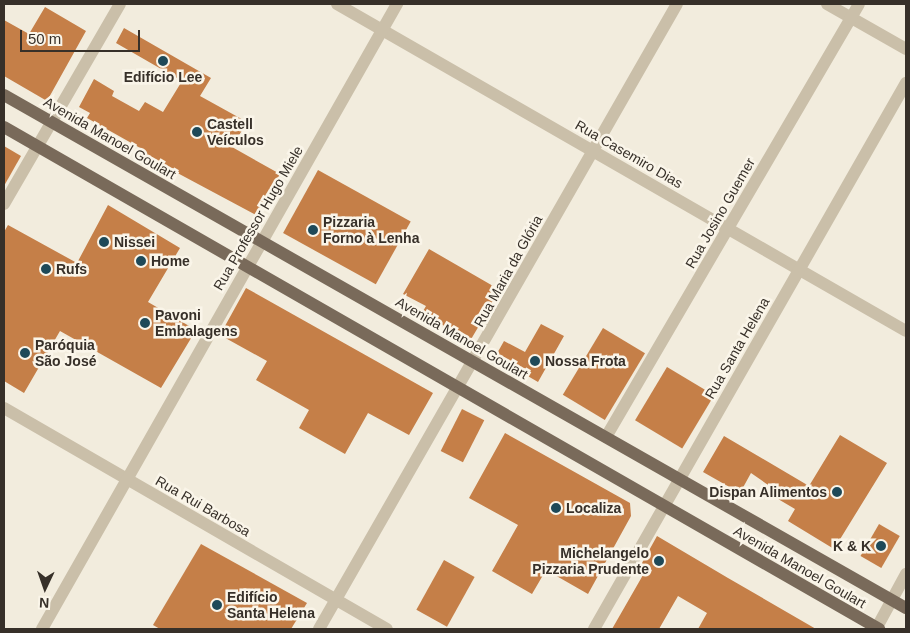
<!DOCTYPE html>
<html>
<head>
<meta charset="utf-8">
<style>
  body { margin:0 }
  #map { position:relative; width:910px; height:633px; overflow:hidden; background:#f2ecdd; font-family:Arial,sans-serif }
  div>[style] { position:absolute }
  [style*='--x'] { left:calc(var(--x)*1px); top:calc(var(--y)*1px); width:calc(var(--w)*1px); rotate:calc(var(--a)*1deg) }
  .building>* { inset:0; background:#c57f48; transform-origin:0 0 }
  .minor>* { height:12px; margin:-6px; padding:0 6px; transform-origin:6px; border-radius:6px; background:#cabfa9 }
  .major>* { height:12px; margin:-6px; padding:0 6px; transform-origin:6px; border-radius:6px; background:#796a5a }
  .dots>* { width:14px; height:14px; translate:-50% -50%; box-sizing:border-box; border:2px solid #faf5e9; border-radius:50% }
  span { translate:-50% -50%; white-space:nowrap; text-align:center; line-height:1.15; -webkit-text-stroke:5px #faf5e9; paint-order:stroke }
  .poi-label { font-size:14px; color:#373029; font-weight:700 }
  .left { translate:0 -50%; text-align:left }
  .right { translate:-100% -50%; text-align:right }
  .street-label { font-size:14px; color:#373029 }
  .frame { position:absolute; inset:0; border:5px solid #373029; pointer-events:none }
  .north { position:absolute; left:20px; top:563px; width:50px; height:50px; -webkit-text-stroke:4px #faf5e9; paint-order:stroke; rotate:183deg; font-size:14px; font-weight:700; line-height:20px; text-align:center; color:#373029 }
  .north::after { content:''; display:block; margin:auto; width:18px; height:22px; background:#373029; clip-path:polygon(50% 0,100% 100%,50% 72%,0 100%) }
  .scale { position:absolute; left:20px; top:30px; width:120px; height:22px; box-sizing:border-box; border:2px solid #373029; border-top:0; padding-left:6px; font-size:15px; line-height:18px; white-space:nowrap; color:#373029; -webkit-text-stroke:4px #faf5e9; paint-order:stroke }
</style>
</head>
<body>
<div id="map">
  <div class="building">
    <i style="clip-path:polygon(45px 7px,86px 31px,47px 101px,4px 76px,4px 20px,29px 34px)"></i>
    <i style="clip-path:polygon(124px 28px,211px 78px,200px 96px,247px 122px,232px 147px,280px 174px,256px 215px,140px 153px,142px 149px,87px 118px,90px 113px,79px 107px,94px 79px,114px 91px,112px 96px,139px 111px,145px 102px,163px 112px,182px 81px,116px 43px)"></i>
    <i style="clip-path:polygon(4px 146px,21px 156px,4px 186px)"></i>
    <i style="left:318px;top:170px;width:106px;height:72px;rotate:29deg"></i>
    <i style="clip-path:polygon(108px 205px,180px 248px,148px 302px,196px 330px,161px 388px,60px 331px,24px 393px,4px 381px,4px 232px,8px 225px,77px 263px)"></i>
    <i style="clip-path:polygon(429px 249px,500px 290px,470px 341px,422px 313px,426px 306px,403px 294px)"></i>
    <i style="clip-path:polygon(246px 288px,433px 393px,409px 435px,368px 413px,345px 454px,299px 428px,309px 410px,256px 380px,267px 361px,220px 335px)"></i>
    <i style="clip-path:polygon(541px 324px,564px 336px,538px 382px,495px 357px,504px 341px,525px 352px)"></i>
    <i style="left:603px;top:328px;width:49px;height:78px;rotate:31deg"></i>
    <i style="left:667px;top:367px;width:55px;height:62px;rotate:31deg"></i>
    <i style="left:462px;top:409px;width:25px;height:47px;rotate:27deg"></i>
    <i style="clip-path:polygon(505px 433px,630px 503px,631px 516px,588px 594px,546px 570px,532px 594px,492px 571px,518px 525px,469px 498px)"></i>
    <i style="clip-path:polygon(840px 435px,887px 463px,834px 549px,788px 521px,795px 509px,778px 499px,780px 496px,772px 492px,771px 487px,751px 473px,740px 493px,703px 472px,724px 436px,809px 486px)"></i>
    <i style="left:879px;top:524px;width:24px;height:37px;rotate:30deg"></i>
    <i style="clip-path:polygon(657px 536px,728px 578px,816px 629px,698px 629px,707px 613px,678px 596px,659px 629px,612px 629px,643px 575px,637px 572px)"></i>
    <i style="clip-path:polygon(201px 544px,307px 603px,291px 629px,160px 629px,153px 625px)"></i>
    <i style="left:444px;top:560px;width:35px;height:57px;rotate:29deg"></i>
  </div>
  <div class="minor">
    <i style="--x:337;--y:4;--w:656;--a:29.89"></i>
    <i style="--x:827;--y:4;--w:91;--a:29.7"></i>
    <i style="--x:4;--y:204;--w:231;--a:-59.9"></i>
    <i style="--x:4;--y:408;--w:442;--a:30"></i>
    <i style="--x:606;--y:437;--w:501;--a:-59.7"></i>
    <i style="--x:42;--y:629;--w:719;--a:-60.4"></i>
    <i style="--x:319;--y:629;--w:720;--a:-60.2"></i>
    <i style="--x:594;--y:629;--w:629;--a:-60.26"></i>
    <i style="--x:876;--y:629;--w:63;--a:-61.4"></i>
  </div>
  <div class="major">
    <i style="--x:4;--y:95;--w:1038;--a:29.63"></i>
    <i style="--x:4;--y:127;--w:1009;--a:29.84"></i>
  </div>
  <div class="dots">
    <i style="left:163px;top:61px;background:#1e4958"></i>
    <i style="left:197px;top:132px;background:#1e4958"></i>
    <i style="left:313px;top:230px;background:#1e4958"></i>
    <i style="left:104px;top:242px;background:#1e4958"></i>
    <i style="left:141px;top:261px;background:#1e4958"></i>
    <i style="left:46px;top:269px;background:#1e4958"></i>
    <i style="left:145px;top:323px;background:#1e4958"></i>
    <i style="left:25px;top:353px;background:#1e4958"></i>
    <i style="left:535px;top:361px;background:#1e4958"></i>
    <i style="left:837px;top:492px;background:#1e4958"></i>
    <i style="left:556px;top:508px;background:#1e4958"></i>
    <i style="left:881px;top:546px;background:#1e4958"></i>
    <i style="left:659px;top:561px;background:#1e4958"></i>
    <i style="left:217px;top:605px;background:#1e4958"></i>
  </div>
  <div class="poi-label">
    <span style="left:163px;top:77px">Edifício Lee</span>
    <span class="left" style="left:207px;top:132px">Castell<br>Veículos</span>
    <span class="left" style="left:323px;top:230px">Pizzaria<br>Forno à Lenha</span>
    <span class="left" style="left:114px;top:242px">Nissei</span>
    <span class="left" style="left:151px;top:261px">Home</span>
    <span class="left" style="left:56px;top:269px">Rufs</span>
    <span class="left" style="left:155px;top:323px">Pavoni<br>Embalagens</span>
    <span class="left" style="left:35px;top:353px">Paróquia<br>São José</span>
    <span class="left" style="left:545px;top:361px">Nossa Frota</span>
    <span class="right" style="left:827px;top:492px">Dispan Alimentos</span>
    <span class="left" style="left:566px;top:508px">Localiza</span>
    <span class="right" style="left:871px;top:546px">K &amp; K</span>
    <span class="right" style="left:649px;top:561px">Michelangelo<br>Pizzaria Prudente</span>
    <span class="left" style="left:227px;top:605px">Edifício<br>Santa Helena</span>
  </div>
  <div class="street-label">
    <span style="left:110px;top:138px;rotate:30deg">Avenida Manoel Goulart</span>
    <span style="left:629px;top:154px;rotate:30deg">Rua Casemiro Dias</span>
    <span style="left:720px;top:213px;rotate:-60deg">Rua Josino Guemer</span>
    <span style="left:258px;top:218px;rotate:-60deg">Rua Professor Hugo Miele</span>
    <span style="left:508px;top:271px;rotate:-61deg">Rua Maria da Glória</span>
    <span style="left:462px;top:338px;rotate:30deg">Avenida Manoel Goulart</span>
    <span style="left:737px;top:348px;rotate:-60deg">Rua Santa Helena</span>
    <span style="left:203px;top:506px;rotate:30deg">Rua Rui Barbosa</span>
    <span style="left:800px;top:567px;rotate:30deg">Avenida Manoel Goulart</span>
  </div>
  <div class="frame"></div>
  <div class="north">N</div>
  <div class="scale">50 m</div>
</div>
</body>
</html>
